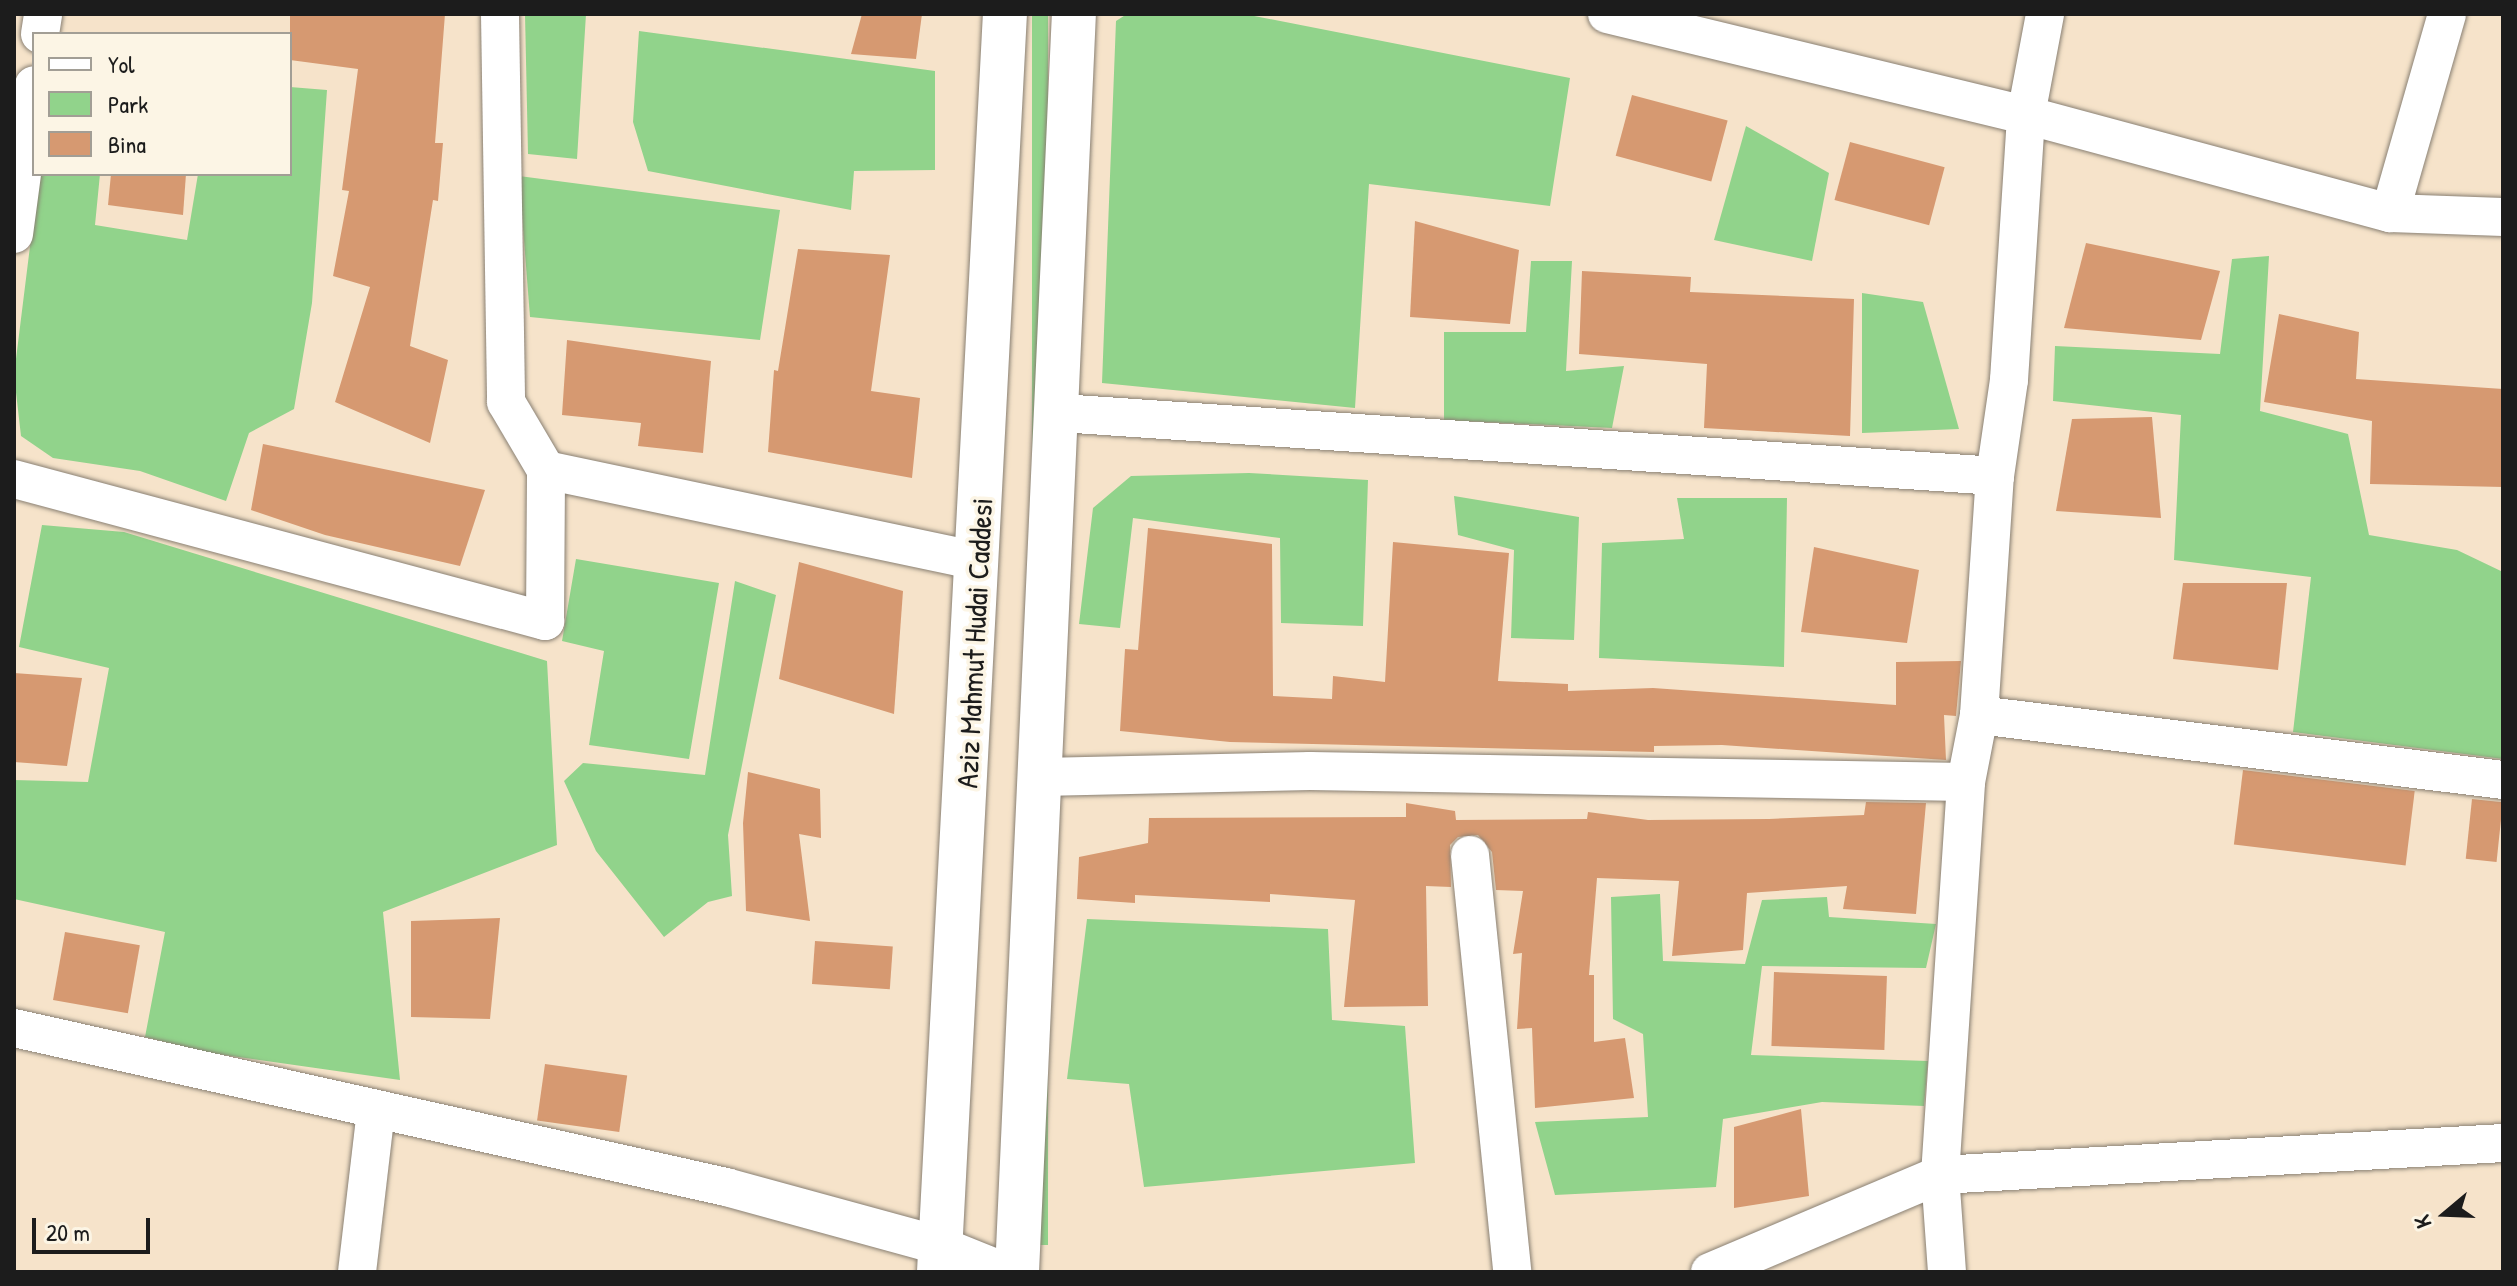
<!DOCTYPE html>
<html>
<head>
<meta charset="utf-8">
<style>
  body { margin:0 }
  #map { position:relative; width:2517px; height:1286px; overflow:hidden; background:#f6e3ca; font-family:"Patrick Hand",sans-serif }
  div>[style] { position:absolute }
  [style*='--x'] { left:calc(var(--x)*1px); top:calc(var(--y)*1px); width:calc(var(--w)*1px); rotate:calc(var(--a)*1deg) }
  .green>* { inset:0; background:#91d38b; transform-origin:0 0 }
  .building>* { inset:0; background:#d69971; transform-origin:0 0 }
  .roads { filter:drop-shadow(0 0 2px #898073) drop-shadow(0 0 2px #898073) }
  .minor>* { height:38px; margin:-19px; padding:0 19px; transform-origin:19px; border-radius:19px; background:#fff }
  .tertiary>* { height:44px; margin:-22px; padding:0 22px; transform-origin:22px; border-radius:22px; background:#fff }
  span { translate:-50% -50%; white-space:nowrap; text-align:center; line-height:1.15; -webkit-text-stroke:7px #fcf5e5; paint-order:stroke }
  .street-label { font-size:30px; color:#1c1c1c }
  .frame { position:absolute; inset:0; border:16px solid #1c1c1c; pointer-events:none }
  .legend { position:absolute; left:32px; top:32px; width:260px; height:144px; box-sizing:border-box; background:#fcf5e5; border:2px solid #a29e95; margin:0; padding:10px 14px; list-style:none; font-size:24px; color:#1c1c1c }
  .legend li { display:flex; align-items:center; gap:16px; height:40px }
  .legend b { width:40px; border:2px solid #a29e95 }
  .north { position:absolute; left:2405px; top:1174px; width:80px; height:80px; -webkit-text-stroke:6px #fcf5e5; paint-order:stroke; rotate:251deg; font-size:22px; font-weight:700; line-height:32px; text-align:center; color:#1c1c1c }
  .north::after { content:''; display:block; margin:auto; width:28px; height:36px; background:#1c1c1c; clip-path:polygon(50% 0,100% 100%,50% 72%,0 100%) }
  .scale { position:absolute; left:32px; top:1218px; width:118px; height:36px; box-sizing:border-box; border:4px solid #1c1c1c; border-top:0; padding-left:10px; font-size:24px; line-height:28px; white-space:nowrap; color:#1c1c1c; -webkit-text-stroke:6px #fcf5e5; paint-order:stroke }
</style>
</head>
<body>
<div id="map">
  <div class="green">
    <i style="clip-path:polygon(525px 14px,586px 14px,577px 159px,528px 154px)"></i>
    <i style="left:1032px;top:14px;width:16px;height:1231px"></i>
    <i style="clip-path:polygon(1127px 14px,1244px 14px,1570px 78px,1550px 206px,1369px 184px,1355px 408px,1102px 383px,1116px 21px)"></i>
    <i style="clip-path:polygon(639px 31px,935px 71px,935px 170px,854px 171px,851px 210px,648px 171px,633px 122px)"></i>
    <i style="clip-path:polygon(290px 87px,327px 90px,312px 303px,294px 409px,249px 433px,226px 501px,140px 471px,53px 458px,21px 436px,14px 375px,39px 174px,100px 174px,95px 225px,187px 240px,198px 174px,290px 174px)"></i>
    <i style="clip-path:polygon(1746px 126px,1829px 173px,1812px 261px,1714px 240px)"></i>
    <i style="clip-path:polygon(519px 176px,780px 210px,760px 340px,530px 317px)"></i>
    <i style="clip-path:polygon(2269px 256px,2260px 411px,2348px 434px,2369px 535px,2457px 550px,2503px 572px,2503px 759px,2293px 732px,2311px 577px,2174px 560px,2181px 415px,2053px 401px,2055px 346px,2220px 354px,2232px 259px)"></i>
    <i style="clip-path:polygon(1531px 261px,1572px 261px,1566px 371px,1624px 366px,1612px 428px,1444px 420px,1444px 332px,1526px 332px)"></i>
    <i style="clip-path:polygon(1862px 293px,1923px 302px,1959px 429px,1862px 433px)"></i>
    <i style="clip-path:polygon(1249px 473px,1368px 480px,1363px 626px,1281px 623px,1280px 538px,1133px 518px,1120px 628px,1079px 624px,1093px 508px,1131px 476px)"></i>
    <i style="clip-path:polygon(1454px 496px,1579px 517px,1574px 640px,1511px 638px,1514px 550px,1458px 535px)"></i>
    <i style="clip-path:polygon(1677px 498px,1787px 498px,1784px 667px,1599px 658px,1602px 543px,1684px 539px)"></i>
    <i style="clip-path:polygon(42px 525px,124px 532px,547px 661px,557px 845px,383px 912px,400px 1080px,210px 1053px,145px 1037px,165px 932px,14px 899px,14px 780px,88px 782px,109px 668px,19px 647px)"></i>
    <i style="clip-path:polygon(576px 559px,719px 583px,689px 759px,589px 745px,604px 651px,562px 641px)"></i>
    <i style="clip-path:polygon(735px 581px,776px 595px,728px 835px,732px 896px,708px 902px,664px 937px,596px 851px,564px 781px,583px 763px,705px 775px)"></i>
    <i style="clip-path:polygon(1660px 894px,1663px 961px,1745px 964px,1762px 900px,1827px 897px,1829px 917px,1936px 924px,1926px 968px,1762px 966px,1751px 1055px,1928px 1061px,1924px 1106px,1822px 1102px,1723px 1119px,1716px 1187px,1555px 1195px,1535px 1122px,1648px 1117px,1643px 1034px,1613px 1019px,1611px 897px)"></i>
    <i style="clip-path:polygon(1087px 919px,1328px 929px,1332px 1020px,1405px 1026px,1415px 1163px,1144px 1187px,1129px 1084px,1067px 1079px)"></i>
  </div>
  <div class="building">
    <i style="clip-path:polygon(290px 14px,445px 14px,435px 143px,443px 143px,438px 201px,433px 200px,410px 346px,448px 360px,430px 443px,335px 402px,370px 287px,333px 276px,349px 191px,342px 190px,358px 69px,290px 60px)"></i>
    <i style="clip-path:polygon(862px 14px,922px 14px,916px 59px,851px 54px)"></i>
    <i style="left:1632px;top:95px;width:99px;height:63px;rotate:15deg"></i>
    <i style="left:1850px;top:142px;width:98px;height:60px;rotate:15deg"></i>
    <i style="clip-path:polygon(111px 174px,186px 174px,183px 215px,108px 205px)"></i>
    <i style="clip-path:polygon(1415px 221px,1519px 250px,1510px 324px,1410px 317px)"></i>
    <i style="clip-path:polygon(2086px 243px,2220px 271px,2201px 340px,2064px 328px)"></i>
    <i style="clip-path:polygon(798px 249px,890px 255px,871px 391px,920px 398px,912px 478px,768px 452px,774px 370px,778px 371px)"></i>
    <i style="clip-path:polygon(1582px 271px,1691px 277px,1690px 292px,1854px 299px,1850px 436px,1704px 428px,1707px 364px,1579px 354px)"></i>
    <i style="clip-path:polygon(2279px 314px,2359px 332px,2356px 379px,2503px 389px,2503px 487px,2370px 484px,2372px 421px,2264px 402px)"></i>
    <i style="clip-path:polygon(567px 340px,711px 361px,703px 453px,638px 446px,641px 423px,562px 415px)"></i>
    <i style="clip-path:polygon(2152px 417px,2161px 518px,2056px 511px,2072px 419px)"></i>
    <i style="clip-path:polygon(263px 444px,485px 490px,460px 566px,325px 535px,251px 510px)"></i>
    <i style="clip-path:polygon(1148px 528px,1272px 544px,1273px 696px,1332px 699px,1333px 676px,1385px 682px,1393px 542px,1509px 553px,1498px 681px,1568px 684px,1568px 691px,1653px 688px,1896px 705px,1896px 662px,1961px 661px,1956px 716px,1944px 715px,1946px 760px,1722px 745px,1654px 746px,1654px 752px,1230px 742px,1120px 731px,1125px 649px,1138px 650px)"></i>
    <i style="clip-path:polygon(1814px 547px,1919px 570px,1907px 643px,1801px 632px)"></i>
    <i style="clip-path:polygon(799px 562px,903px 591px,894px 714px,779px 679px)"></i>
    <i style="clip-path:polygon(2183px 583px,2287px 583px,2278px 670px,2173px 659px)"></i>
    <i style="clip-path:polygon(14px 673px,82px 678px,67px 766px,14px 762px)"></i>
    <i style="left:2243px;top:770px;width:173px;height:75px;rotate:7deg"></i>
    <i style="clip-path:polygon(748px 772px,820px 789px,821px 838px,799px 834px,810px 921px,746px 911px,743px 823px)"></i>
    <i style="left:2472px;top:799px;width:31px;height:60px;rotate:6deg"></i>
    <i style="clip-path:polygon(1866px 802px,1926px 803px,1916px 914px,1843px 909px,1847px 886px,1747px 893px,1743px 950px,1672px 956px,1679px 881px,1597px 878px,1589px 975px,1594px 975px,1594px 1042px,1625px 1038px,1634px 1098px,1535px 1108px,1532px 1028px,1517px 1029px,1522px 953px,1513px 954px,1523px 891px,1496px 890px,1492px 852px,1478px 835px,1458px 837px,1450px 845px,1451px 887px,1426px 886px,1428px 1006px,1344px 1007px,1355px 900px,1270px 894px,1270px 902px,1135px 895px,1135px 903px,1077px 899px,1079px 857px,1148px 843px,1149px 818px,1406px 817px,1406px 803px,1455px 811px,1456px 820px,1587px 819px,1588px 812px,1648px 820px,1769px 819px,1864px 815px)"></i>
    <i style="clip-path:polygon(500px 918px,490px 1019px,411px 1017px,411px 921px)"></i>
    <i style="left:65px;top:932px;width:76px;height:69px;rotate:10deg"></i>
    <i style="left:815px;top:941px;width:78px;height:43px;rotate:4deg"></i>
    <i style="left:1774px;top:972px;width:113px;height:74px;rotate:2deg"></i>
    <i style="left:545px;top:1064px;width:83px;height:57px;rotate:8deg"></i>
    <i style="clip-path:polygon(1801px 1109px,1809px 1196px,1734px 1208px,1734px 1127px)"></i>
  </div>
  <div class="roads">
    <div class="minor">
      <i style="--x:500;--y:14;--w:388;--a:89.1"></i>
      <i style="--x:506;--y:402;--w:79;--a:59.5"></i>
      <i style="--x:1607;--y:14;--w:431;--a:13.6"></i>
      <i style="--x:2026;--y:115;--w:377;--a:15.1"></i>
      <i style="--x:2390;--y:213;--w:113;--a:2"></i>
      <i style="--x:40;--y:34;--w:20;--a:-81"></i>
      <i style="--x:2390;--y:213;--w:207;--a:-74"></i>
      <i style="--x:14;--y:234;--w:150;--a:-82.4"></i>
      <i style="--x:1060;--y:413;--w:937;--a:3.85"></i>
      <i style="--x:14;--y:479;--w:550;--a:14.97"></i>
      <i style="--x:545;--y:621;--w:151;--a:-89.6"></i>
      <i style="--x:546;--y:470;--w:441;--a:11.9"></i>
      <i style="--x:1979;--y:715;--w:528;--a:7.07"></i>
      <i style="--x:1041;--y:777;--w:269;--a:-1.3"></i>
      <i style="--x:1310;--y:771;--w:656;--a:0.96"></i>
      <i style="--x:1470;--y:855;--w:419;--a:84.2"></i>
      <i style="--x:14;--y:1028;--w:730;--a:12.59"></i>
      <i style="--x:726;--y:1187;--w:223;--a:15.3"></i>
      <i style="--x:941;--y:1246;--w:69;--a:22.1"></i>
      <i style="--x:357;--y:1272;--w:163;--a:-83.3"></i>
      <i style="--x:1710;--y:1272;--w:250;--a:-22.9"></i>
      <i style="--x:1940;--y:1175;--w:564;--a:-3.25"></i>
      <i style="--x:1947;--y:1272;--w:97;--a:-94.1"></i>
      <i style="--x:1940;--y:1175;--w:394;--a:-86.2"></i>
      <i style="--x:1966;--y:782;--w:68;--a:-79"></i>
      <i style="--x:1979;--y:715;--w:240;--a:-86.2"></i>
      <i style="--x:1995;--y:476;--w:97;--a:-81.7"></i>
      <i style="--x:2009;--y:380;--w:266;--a:-86.3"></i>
      <i style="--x:2026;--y:115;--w:103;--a:-79.3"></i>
    </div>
    <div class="tertiary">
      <i style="--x:939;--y:1272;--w:1260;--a:-87"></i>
      <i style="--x:1017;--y:1272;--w:1259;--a:-87.41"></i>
    </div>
  </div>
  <div class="street-label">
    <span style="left:974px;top:643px;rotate:-87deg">Aziz Mahmut Hudai Caddesi</span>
  </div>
  <div class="frame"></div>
  <ul class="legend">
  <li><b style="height:10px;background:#fff"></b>Yol</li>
  <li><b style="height:22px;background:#91d38b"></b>Park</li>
  <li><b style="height:22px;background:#d69971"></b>Bina</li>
  </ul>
  <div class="north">K</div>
  <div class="scale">20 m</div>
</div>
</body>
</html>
